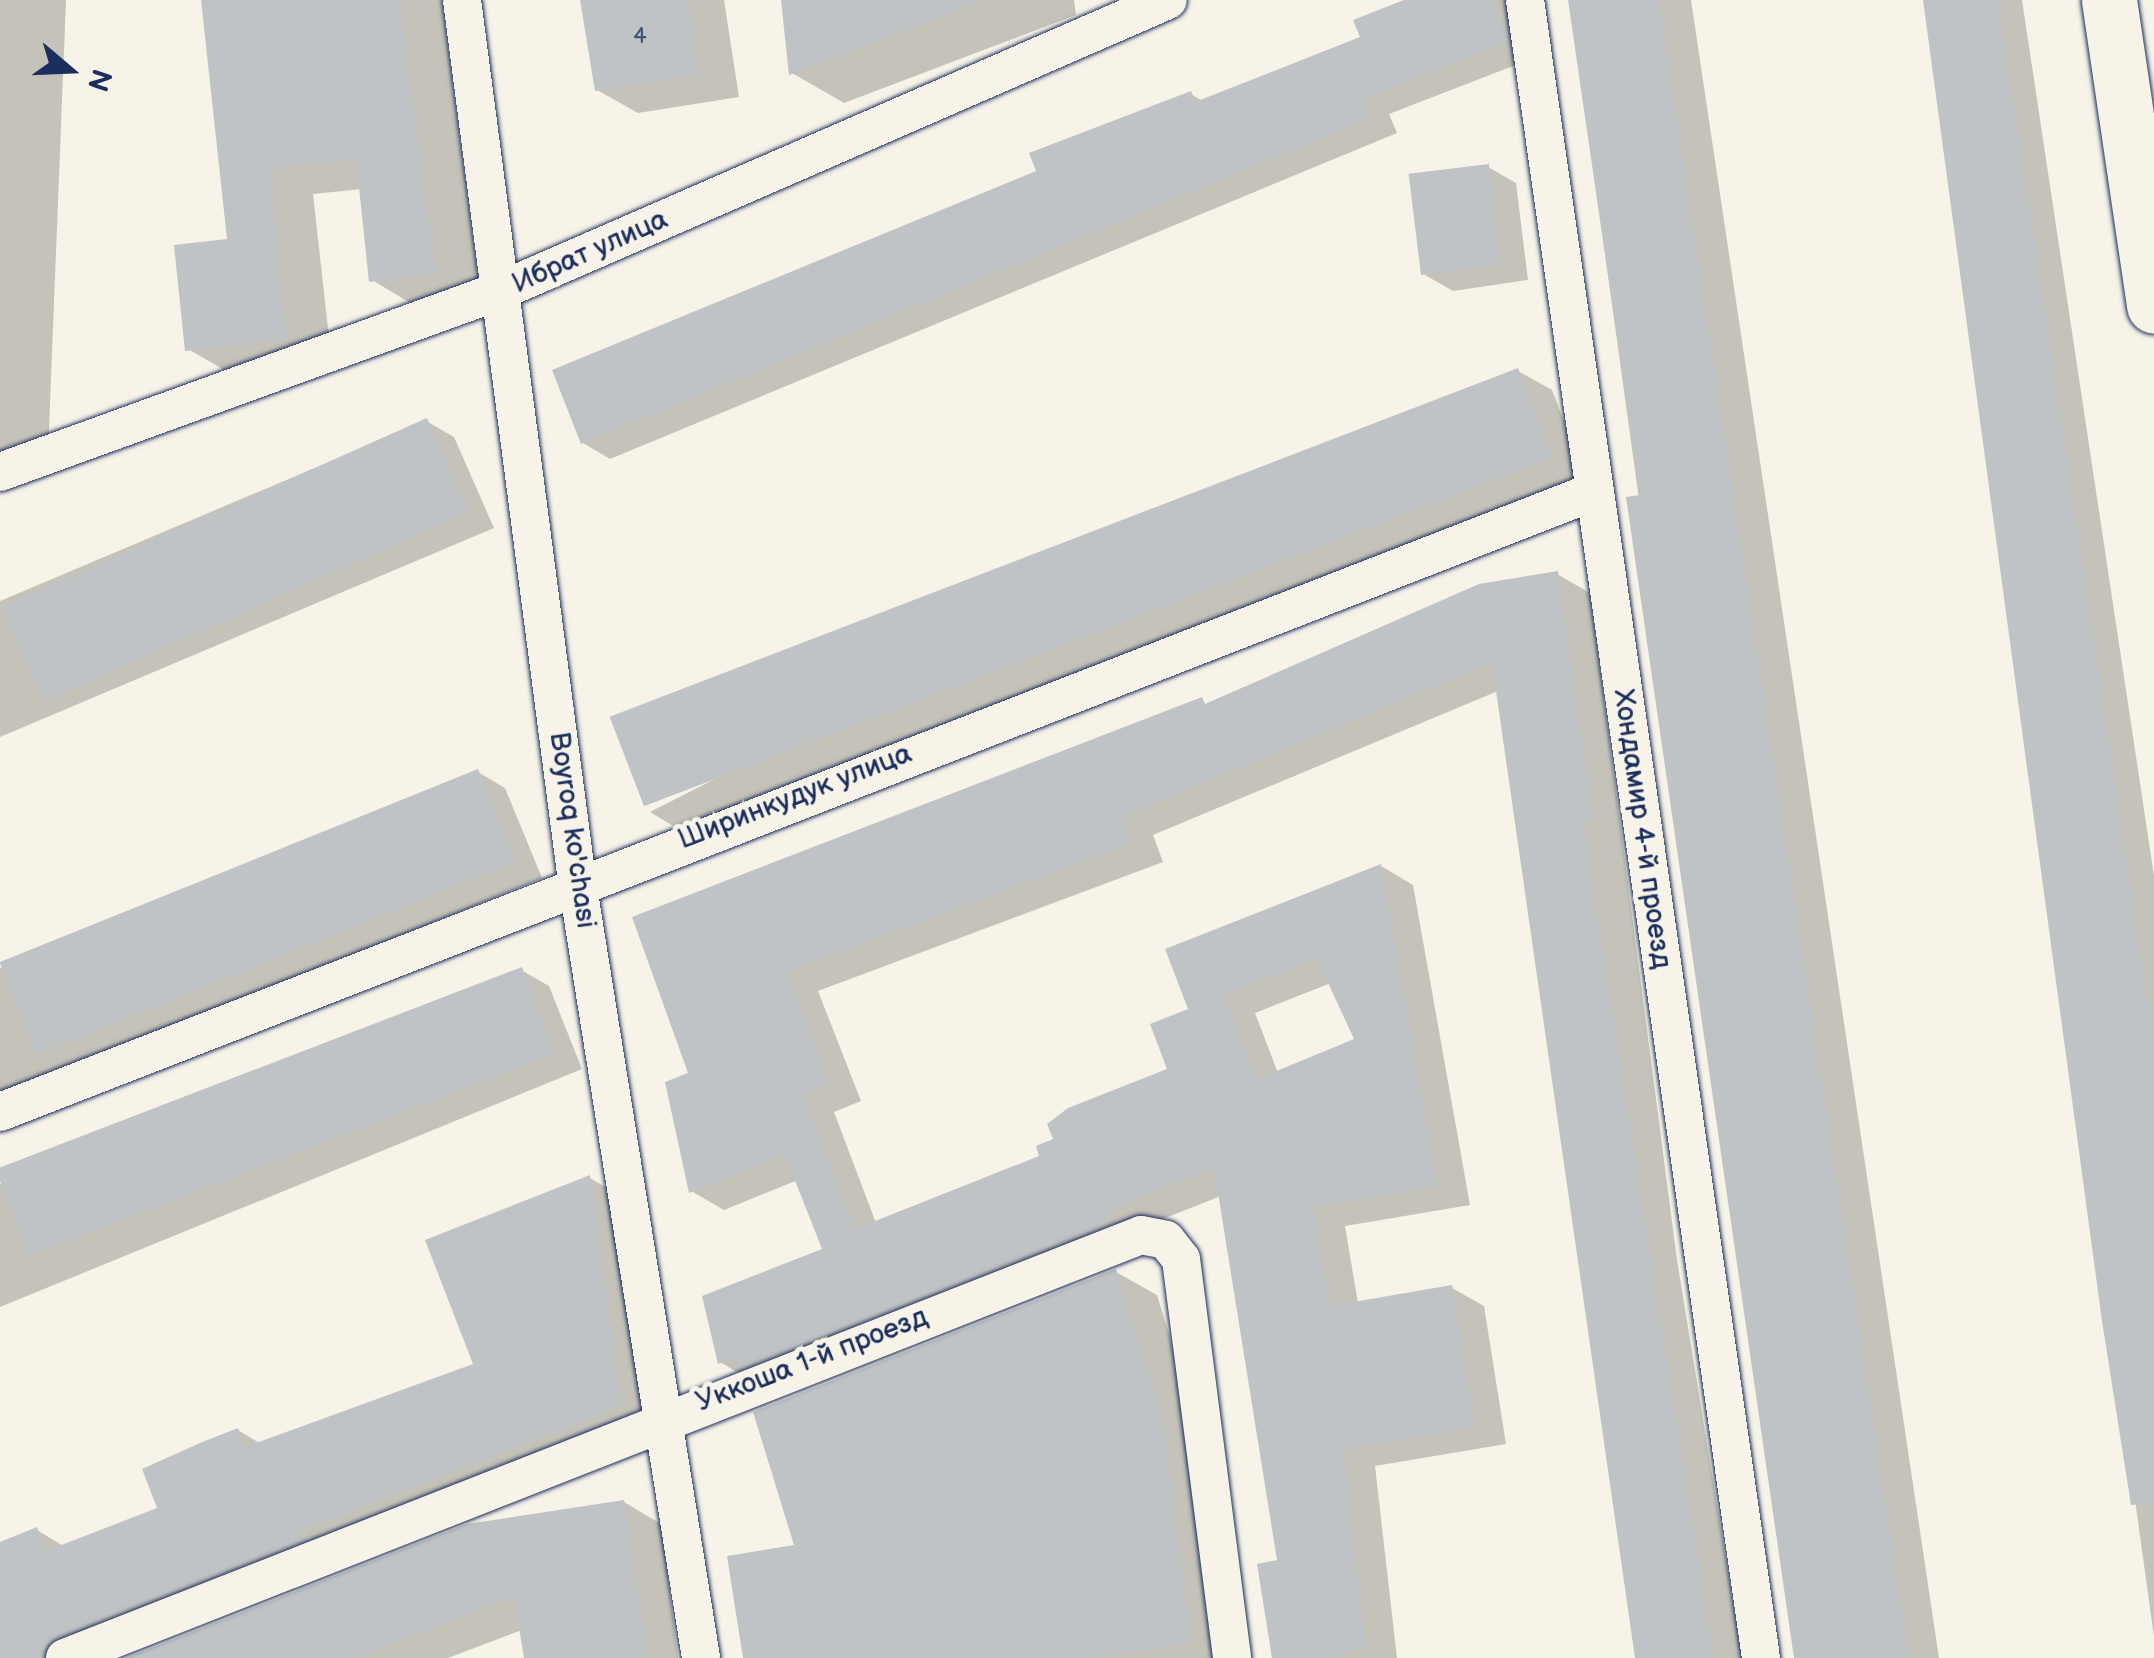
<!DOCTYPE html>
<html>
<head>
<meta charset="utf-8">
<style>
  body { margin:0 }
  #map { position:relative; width:2154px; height:1658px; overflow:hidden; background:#f7f3e8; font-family:"Balsamiq Sans",sans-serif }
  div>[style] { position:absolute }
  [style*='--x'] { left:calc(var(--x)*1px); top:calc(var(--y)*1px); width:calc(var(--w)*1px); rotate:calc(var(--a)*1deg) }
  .shadow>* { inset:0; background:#0003 }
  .building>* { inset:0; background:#c0c3c5; transform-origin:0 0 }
  .roads { filter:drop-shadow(0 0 2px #1b2f5e) drop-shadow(0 0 2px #1b2f5e) }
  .minor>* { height:38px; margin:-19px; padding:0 19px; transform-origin:19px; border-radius:19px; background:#f7f3e8 }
  .secondary>* { height:55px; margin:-27.5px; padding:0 27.5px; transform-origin:27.5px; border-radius:27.5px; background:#f7f3e8 }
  span { translate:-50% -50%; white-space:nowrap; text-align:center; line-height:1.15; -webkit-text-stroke:10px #f7f3e8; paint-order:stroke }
  .number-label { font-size:22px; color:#445478 }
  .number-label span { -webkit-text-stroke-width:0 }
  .street-label { font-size:28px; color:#1b2f5e }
  .north { position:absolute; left:20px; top:20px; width:100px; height:100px; -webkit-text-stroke:8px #f7f3e8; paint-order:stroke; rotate:109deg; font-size:28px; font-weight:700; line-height:40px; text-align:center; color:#1b2f5e }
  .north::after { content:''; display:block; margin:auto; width:35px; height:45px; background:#1b2f5e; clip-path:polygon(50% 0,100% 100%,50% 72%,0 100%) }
</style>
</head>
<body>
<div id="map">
  <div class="shadow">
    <i style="clip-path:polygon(0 0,66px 0,48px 454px,0 452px)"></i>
    <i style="clip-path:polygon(203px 0,442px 0,481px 299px,417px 307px,372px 280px,362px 189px,313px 194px,332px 364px,233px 375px,188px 349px,230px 241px)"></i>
    <i style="clip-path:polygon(583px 0,724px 0,739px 97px,638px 113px,597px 90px)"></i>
    <i style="clip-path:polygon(783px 0,1074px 0,1076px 15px,844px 103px,792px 73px)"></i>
    <i style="clip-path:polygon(1411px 0,1513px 0,1534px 58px,1389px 114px,1397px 133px,610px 459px,583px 443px,1191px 94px,1204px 102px,1363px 38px)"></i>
    <i style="clip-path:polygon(1570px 0,1691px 0,1939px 1658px,1799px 1658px)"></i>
    <i style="clip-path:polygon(1927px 0,2022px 0,2154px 876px,2154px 1637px)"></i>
    <i style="clip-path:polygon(1488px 167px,1516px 183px,1528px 280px,1453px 291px,1425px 275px)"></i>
    <i style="clip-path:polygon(1518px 371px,1552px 390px,1585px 476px,683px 832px,650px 812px)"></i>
    <i style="clip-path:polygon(426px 421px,454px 437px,494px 528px,0 737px,0 601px)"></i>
    <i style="clip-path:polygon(evenodd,1557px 574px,1590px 593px,1677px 1260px,1742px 1658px,1637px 1658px,1498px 691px,1153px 835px,1163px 862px,818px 991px,861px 1101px,834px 1112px,876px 1223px,1042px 1157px,1170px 1071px,1192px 1010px,1381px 866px,1413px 885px,1470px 1205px,1345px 1226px,1358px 1303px,1452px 1288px,1484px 1306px,1506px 1444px,1375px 1466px,1397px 1658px,1275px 1658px,1280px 1562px,1221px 1196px,752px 1381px,720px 1362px,826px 1251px,798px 1180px,724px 1210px,691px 1191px,691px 1074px,635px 918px,1557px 574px,1331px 983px,1358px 1040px,1278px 1073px,1255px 1013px,1331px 983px)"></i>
    <i style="clip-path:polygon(478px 772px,505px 788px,542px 878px,0 1100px,0 968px)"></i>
    <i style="clip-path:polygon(521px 970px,549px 986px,582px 1069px,0 1307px,0 1184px)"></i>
    <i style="clip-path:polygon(590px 1178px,627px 1200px,659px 1427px,94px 1658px,0 1658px,0 1545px,37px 1530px,65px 1547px,161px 1509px,238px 1430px,261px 1444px,477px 1365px)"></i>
    <i style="clip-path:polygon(1116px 1272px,1157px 1295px,1204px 1448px,1231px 1658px,749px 1658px,797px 1547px)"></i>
    <i style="clip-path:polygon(624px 1502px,661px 1524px,678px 1658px,526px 1658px,522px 1630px,448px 1658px,133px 1658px)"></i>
  </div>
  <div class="building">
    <i style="clip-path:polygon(201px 0,399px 0,436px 274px,369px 282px,356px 159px,269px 169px,287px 339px,185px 351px,174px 245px,227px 239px)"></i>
    <i style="clip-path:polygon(580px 0,688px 0,699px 74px,595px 91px)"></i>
    <i style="clip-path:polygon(781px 0,976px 0,976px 4px,789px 75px)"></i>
    <i style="clip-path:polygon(1404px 0,1493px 0,1508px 42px,1363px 99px,1371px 118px,581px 444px,552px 370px,1036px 171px,1029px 153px,1191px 91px,1195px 102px,1360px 37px,1353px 20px)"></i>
    <i style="clip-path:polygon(1568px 0,1659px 0,1909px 1658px,1794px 1658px,1626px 497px,1640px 495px)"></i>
    <i style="clip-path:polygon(1923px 0,1997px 0,2031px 214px,2154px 1046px,2154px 1503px,2131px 1505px,2102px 1321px)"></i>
    <i style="left:1489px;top:164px;width:102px;height:81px;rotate:83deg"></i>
    <i style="left:1518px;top:368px;width:96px;height:973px;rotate:69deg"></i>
    <i style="left:427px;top:418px;width:103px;height:466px;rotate:66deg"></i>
    <i style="clip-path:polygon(evenodd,1558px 571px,1594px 821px,1584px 822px,1595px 901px,1714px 1658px,1635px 1658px,1492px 663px,1122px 817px,1132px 843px,787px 972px,830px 1083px,803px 1094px,855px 1229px,1039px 1156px,1036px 1146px,1053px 1139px,1047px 1124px,1068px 1108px,1167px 1069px,1150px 1024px,1188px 1009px,1165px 949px,1381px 864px,1438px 1187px,1314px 1208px,1330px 1306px,1452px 1285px,1475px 1427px,1344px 1449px,1365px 1647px,1334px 1658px,1272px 1658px,1257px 1564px,1277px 1560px,1214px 1168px,1108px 1210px,1103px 1226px,740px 1369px,736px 1357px,718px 1364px,702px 1296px,822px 1249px,785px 1155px,689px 1193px,665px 1082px,688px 1073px,632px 917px,1202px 697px,1205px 704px,1479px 584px,1558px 571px,1317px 959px,1354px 1039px,1257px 1079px,1224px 995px,1317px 959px)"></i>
    <i style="left:478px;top:769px;width:100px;height:516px;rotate:68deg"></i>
    <i style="left:522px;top:967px;width:93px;height:564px;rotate:69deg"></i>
    <i style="clip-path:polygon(590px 1175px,622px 1406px,298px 1532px,300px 1541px,57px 1637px,43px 1658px,0 1658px,0 1542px,37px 1527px,46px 1551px,157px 1508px,142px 1469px,200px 1443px,238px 1428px,245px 1447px,473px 1364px,425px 1240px)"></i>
    <i style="clip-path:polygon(1116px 1269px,1164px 1423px,1191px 1643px,1092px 1658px,743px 1658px,727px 1556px,794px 1545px,753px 1412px)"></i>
    <i style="clip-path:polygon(624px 1500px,648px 1658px,524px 1658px,514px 1597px,355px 1658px,126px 1658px,467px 1524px)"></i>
  </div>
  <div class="roads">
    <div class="minor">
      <i style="--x:462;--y:0;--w:888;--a:82.56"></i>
      <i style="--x:577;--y:881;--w:787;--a:80.93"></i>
      <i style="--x:1525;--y:0;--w:1675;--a:81.9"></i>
      <i style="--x:0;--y:472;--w:534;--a:-19.93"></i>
      <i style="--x:502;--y:290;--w:726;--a:-23.53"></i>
      <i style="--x:0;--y:1112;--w:1709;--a:-21.27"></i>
      <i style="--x:65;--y:1658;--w:1156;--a:-21.46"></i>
      <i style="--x:1141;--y:1235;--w:25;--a:11"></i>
      <i style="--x:1166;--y:1240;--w:24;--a:52"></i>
      <i style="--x:1181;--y:1259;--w:402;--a:82.7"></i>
    </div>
    <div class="secondary">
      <i style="--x:2109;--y:0;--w:309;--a:81.6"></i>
    </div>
  </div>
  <div class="number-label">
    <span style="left:640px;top:37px">4</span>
  </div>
  <div class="street-label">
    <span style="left:590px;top:252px;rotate:-24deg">Ибрат улица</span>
    <span style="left:795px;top:797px;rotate:-21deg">Ширинкудук улица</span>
    <span style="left:1642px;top:829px;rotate:82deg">Хондамир 4-й проезд</span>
    <span style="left:572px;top:830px;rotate:82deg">Boyroq ko'chasi</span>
    <span style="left:812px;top:1360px;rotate:-21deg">Уккоша 1-й проезд</span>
  </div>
  <div class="north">N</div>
</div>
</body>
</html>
